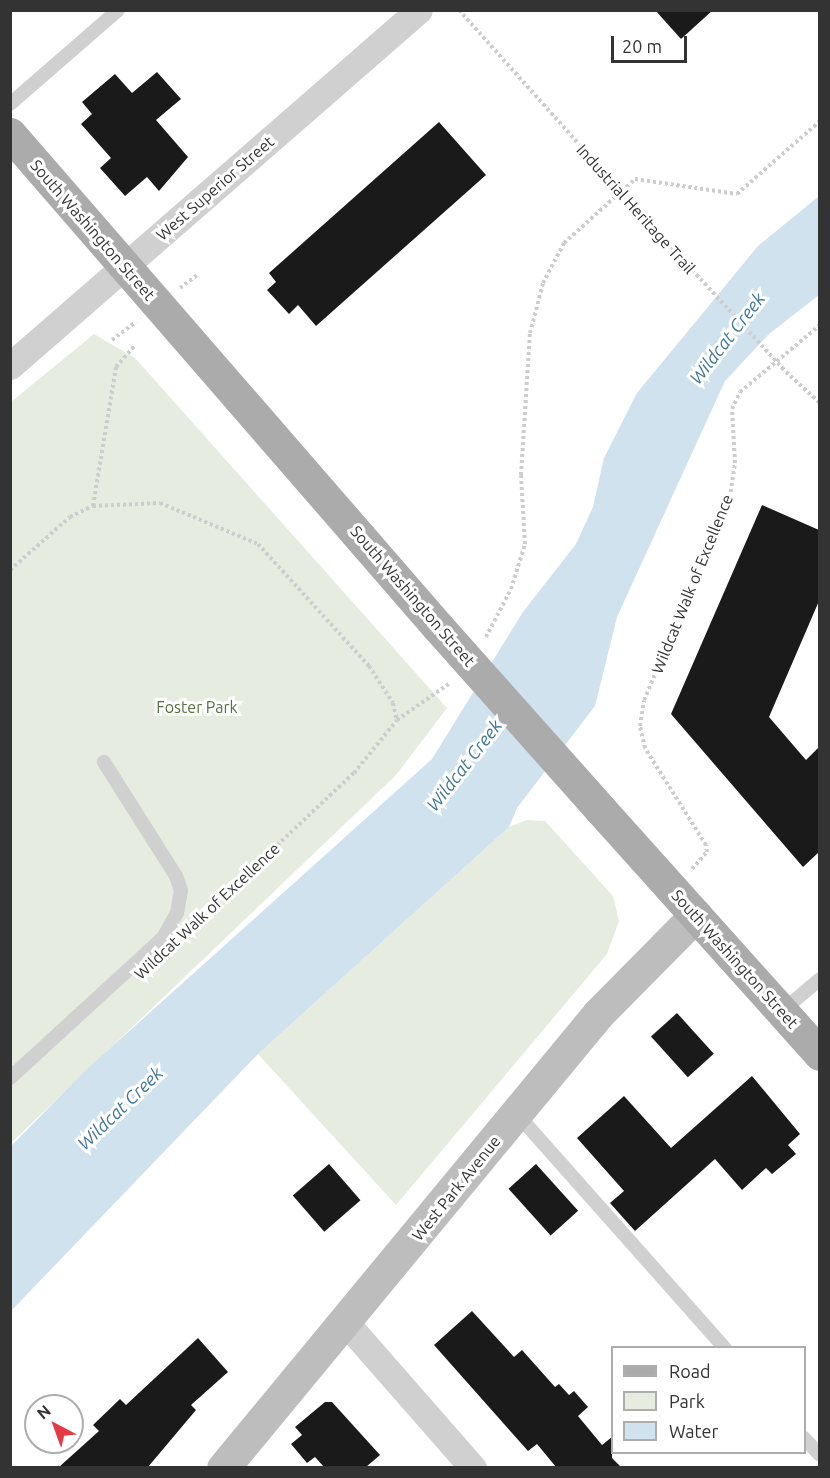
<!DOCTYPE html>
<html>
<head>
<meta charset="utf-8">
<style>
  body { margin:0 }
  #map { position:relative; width:830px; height:1478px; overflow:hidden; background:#fff; font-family:Ubuntu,sans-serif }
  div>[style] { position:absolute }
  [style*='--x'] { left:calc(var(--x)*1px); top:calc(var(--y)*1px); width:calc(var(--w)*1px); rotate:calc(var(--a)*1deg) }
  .green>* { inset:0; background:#e6ecdf }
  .water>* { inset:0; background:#cfe2ee }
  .building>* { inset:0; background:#1a1a1a; transform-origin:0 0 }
  .path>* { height:4px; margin-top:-2px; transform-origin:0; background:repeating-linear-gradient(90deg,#cdcdcd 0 3px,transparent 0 6px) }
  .lane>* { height:14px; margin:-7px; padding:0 7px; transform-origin:7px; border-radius:7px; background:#d0d0d0 }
  .street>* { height:27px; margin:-13.5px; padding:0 13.5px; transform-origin:13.5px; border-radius:13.5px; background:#d0d0d0 }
  .secondary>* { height:33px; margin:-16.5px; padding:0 16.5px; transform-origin:16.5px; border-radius:16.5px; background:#bdbdbd }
  .primary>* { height:33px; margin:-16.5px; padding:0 16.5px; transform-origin:16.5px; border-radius:16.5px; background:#ababab }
  .path-bridge>* { height:4px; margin-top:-2px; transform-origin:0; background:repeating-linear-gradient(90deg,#cdcdcd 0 3px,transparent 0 6px) }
  .primary-bridge>* { height:33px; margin:-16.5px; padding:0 16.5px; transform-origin:16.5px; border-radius:16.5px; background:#ababab }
  span { translate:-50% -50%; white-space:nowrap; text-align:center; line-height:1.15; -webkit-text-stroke:6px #fff; paint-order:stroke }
  .street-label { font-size:16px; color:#333 }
  .park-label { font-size:16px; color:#56703f }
  .water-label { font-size:18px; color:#3f7597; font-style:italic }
  .frame { position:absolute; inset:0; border:12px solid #333; pointer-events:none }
  .legend { position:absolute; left:611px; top:1346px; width:195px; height:108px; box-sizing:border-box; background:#fff; border:2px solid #adadad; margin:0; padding:8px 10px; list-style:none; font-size:18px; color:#333 }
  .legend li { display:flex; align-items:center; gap:12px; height:30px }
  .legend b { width:30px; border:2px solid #adadad }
  .north { position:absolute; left:24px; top:1394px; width:60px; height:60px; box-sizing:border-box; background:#fff; border:2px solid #adadad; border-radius:50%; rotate:319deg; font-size:16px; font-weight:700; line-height:24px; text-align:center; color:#333 }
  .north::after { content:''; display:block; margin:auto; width:21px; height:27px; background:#e63946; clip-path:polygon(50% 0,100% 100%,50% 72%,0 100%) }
  .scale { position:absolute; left:611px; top:36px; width:76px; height:27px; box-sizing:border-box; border:3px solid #333; border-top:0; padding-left:8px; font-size:18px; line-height:21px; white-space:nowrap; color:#333; -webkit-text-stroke:4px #fff; paint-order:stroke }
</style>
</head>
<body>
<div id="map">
  <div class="green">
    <i style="clip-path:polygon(94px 334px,135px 358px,447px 708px,396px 775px,11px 1143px,11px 402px)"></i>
    <i style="clip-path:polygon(527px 820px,545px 821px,613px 896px,619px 921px,607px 954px,396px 1205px,258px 1054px,509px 827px)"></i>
  </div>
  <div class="water">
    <i style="clip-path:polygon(819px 196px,819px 295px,769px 334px,725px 381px,617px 617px,595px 706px,517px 808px,509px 827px,258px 1054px,11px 1311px,11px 1146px,87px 1069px,432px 759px,523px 612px,576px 544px,593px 507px,604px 458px,637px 393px,758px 246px)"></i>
  </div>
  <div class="building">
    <i style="clip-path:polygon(655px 10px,713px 10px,681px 39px)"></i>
    <i style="clip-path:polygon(157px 72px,181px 99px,156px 120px,188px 157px,159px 191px,147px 177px,125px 196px,100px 168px,111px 158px,81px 124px,92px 114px,82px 102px,115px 74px,132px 93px)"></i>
    <i style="clip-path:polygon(439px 122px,486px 175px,316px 326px,298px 305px,289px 314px,267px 290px,276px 282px,269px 273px)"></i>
    <i style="clip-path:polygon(762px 505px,819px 530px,819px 601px,769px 717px,806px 760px,819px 747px,819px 852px,803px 867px,671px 714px)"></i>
    <i style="left:677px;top:1013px;width:55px;height:35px;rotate:48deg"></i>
    <i style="clip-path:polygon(752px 1076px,800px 1134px,788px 1145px,796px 1154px,772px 1174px,766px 1168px,742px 1190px,715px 1159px,635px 1231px,610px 1203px,624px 1191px,577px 1138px,624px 1096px,671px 1148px)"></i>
    <i style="left:329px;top:1164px;width:48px;height:48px;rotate:49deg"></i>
    <i style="left:536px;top:1164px;width:63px;height:37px;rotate:48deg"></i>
    <i style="clip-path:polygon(472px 1311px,514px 1357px,522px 1350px,555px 1387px,559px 1384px,569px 1395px,574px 1391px,588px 1407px,578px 1416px,602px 1445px,612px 1437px,612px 1458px,621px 1467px,556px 1467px,537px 1444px,528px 1451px,434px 1345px)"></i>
    <i style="clip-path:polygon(198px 1338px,228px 1372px,191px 1405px,196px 1410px,148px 1467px,59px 1467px,99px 1431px,93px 1425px,120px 1399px,126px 1405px)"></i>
    <i style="clip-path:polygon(325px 1402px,332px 1402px,380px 1455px,366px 1467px,324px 1467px,315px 1457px,307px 1463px,291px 1444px,302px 1435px,295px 1427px)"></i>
  </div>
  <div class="path">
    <i style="--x:459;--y:10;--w:319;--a:48.2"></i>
    <i style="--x:180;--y:288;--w:21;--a:-37"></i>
    <i style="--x:112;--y:340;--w:30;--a:-37"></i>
    <i style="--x:786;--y:372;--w:46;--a:42.4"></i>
    <i style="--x:93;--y:506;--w:141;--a:-80.6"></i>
    <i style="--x:116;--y:367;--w:28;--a:-49"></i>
    <i style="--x:10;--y:570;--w:80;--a:-41.5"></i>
    <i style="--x:70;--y:517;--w:25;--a:-26"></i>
    <i style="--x:93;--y:506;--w:67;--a:-2.6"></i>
    <i style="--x:160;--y:503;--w:106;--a:22.7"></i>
    <i style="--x:258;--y:544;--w:165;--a:47.7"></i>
    <i style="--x:369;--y:666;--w:44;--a:57"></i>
    <i style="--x:393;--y:703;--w:17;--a:77"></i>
    <i style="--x:486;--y:637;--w:54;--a:-62.5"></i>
    <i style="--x:511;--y:589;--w:47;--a:-72.7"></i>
    <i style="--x:525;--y:544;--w:69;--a:-93.3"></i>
    <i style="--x:521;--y:475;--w:142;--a:-86.4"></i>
    <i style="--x:530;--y:333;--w:52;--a:-75.4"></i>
    <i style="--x:543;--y:283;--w:45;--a:-62.3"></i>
    <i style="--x:564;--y:243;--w:96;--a:-42"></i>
    <i style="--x:635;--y:179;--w:103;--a:8.4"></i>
    <i style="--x:737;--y:194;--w:111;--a:-41.3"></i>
    <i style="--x:692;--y:869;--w:23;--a:-49"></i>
    <i style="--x:707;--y:852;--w:7;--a:-98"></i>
    <i style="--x:706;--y:845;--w:115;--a:-122.2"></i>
    <i style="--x:645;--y:748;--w:23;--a:-103"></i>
    <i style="--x:640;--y:726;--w:26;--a:-81"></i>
    <i style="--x:644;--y:700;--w:214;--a:-66.6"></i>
    <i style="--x:729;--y:504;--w:41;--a:-81.7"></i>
    <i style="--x:735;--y:463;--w:54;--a:-93.2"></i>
    <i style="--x:732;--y:409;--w:19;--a:-65"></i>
    <i style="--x:740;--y:392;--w:104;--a:-39.9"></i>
    <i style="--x:194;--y:923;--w:219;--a:-43.2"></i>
    <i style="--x:354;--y:773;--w:68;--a:-50.9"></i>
    <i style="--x:397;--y:720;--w:65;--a:-34.9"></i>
  </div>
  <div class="lane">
    <i style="--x:10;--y:104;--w:143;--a:-41"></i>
    <i style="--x:782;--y:1011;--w:50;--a:-40.1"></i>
    <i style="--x:10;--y:1078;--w:207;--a:-42.5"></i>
    <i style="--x:163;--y:938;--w:29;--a:-61"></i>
    <i style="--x:177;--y:913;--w:22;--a:-80"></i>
    <i style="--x:181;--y:891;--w:16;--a:-108"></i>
    <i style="--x:176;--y:876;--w:135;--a:-122.3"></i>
    <i style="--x:517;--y:1114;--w:313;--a:48.4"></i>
    <i style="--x:804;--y:1438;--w:23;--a:47"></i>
  </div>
  <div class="street">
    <i style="--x:10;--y:366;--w:542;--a:-41.04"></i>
    <i style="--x:346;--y:1323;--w:193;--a:48.8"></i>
  </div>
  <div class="secondary">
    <i style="--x:223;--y:1468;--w:589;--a:-50.44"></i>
    <i style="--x:598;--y:1014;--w:139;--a:-45.3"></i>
  </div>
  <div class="primary">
    <i style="--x:10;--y:134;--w:653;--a:49.04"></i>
    <i style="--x:601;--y:810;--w:328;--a:48.1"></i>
  </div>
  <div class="path-bridge">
    <i style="--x:672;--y:248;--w:168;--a:47.4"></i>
  </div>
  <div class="primary-bridge">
    <i style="--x:438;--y:627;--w:245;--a:48.3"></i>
  </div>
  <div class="street-label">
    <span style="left:215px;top:188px;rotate:-41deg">West Superior Street</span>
    <span style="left:636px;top:209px;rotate:48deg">Industrial Heritage Trail</span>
    <span style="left:93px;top:230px;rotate:49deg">South Washington Street</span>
    <span style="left:692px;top:584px;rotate:-68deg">Wildcat Walk of Excellence</span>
    <span style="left:413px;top:596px;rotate:49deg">South Washington Street</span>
    <span style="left:207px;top:911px;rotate:-43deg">Wildcat Walk of Excellence</span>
    <span style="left:735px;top:959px;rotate:48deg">South Washington Street</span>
    <span style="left:456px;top:1188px;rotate:-51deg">West Park Avenue</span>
  </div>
  <div class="park-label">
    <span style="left:197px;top:707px">Foster Park</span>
  </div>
  <div class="water-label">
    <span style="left:727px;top:338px;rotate:-52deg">Wildcat Creek</span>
    <span style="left:464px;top:765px;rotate:-52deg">Wildcat Creek</span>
    <span style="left:120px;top:1108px;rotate:-44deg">Wildcat Creek</span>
  </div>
  <div class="frame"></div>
  <ul class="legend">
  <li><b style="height:8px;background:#ababab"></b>Road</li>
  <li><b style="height:16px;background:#e6ecdf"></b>Park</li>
  <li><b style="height:16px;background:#cfe2ee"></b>Water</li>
  </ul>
  <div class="north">N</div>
  <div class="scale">20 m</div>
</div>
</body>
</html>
